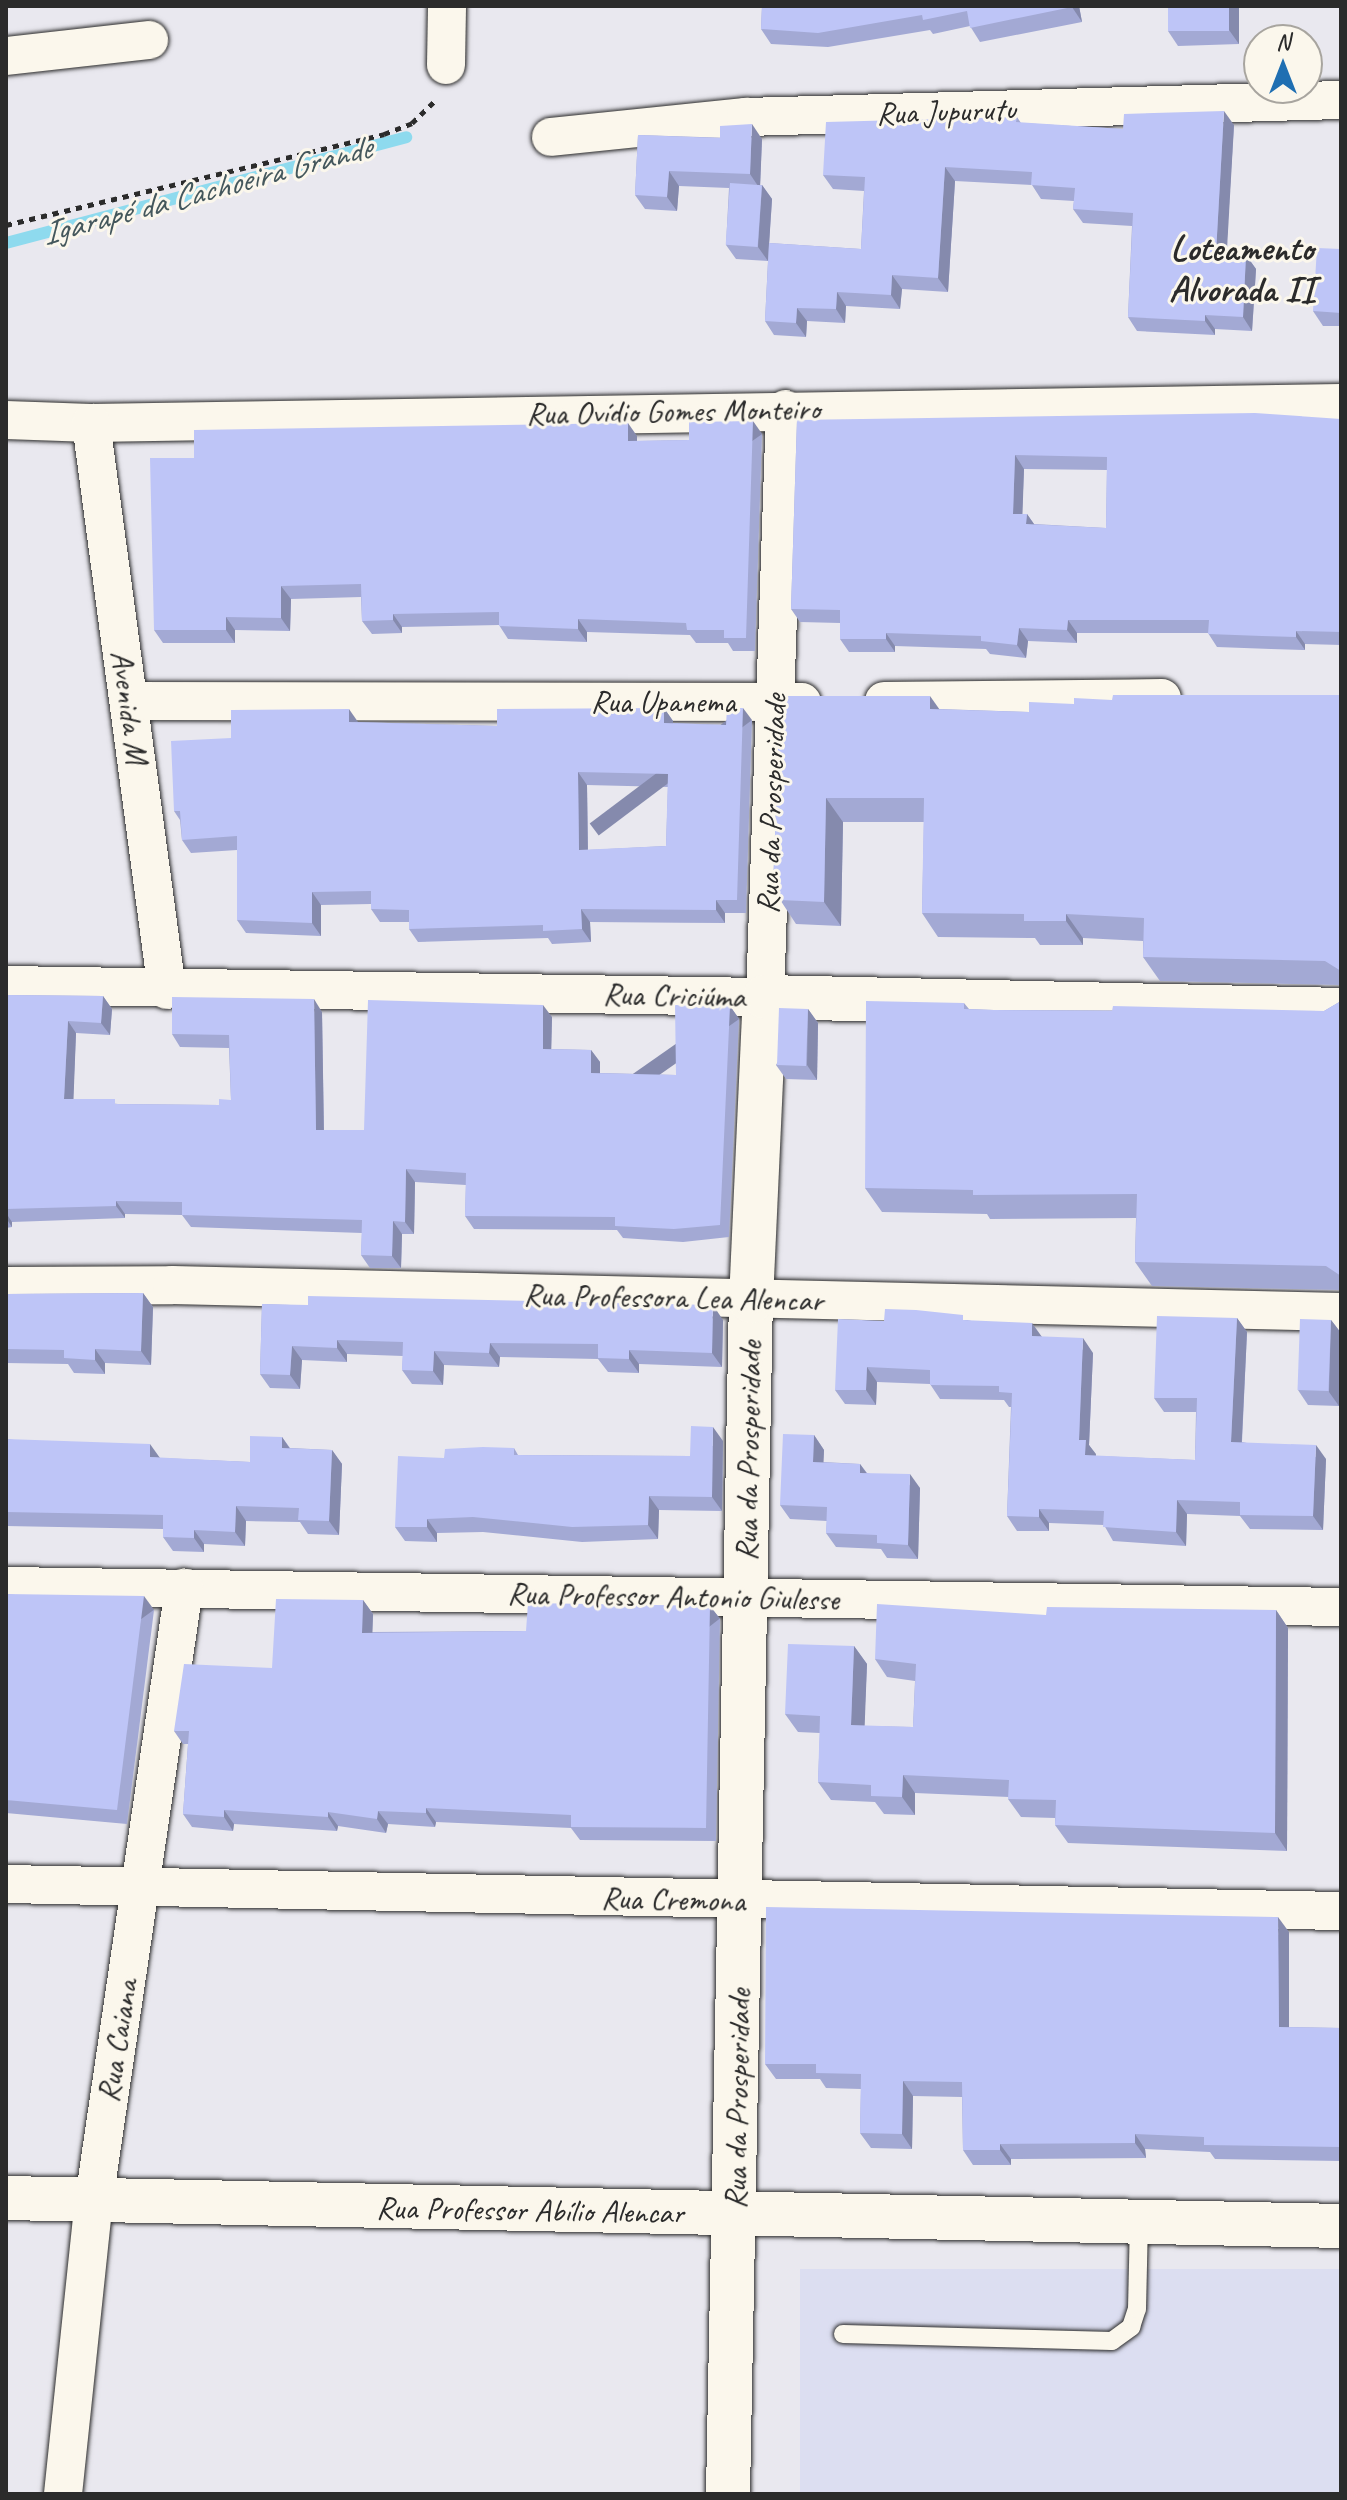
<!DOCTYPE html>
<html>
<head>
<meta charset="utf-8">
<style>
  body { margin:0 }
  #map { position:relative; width:1347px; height:2500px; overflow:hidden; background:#e9e8ef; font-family:Caveat,sans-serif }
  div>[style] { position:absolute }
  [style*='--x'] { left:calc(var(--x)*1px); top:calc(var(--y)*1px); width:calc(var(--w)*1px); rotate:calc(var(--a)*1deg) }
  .built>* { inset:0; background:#dcdef1; transform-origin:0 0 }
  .stream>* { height:12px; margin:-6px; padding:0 6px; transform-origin:6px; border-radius:6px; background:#8edaee }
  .path>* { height:5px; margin-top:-2.5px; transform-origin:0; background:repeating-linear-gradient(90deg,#2b2b2b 0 6px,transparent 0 12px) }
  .roads { filter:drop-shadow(0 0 2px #2b2b2b) drop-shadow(0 0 2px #2b2b2b) }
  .service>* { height:18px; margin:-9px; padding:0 9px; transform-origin:9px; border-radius:9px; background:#fbf7ec }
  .minor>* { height:38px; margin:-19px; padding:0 19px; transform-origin:19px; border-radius:19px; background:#fbf7ec }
  .tertiary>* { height:44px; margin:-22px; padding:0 22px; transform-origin:22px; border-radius:22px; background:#fbf7ec }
  .wall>* { inset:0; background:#a3a9d4 }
  .shaded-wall>* { inset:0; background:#858aad; transform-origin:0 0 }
  .building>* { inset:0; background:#bec5f7; transform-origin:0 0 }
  span { translate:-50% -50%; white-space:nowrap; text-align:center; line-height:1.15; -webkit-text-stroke:6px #fbf7ec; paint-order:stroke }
  .street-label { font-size:32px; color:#2b2b2b }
  .water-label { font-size:34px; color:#44575c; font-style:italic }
  .quarter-label { font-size:36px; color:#2b2b2b; font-weight:700 }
  .frame { position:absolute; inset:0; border:8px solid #2b2b2b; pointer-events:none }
  .north { position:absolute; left:1243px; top:24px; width:80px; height:80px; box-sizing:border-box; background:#fbf7ec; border:2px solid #a8a59f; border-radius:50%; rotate:0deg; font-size:22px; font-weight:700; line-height:32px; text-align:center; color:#2b2b2b }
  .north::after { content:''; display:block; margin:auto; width:28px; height:36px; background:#1f6fb2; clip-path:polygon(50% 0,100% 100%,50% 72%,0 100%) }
</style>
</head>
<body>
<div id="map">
  <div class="built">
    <i style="left:1341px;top:2269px;width:225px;height:541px;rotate:90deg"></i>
  </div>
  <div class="stream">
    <i style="--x:6;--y:243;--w:414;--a:-14.8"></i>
  </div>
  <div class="path">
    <i style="--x:6;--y:225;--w:389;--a:-13.5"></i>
    <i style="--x:384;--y:134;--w:30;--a:-21"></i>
    <i style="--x:412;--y:123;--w:33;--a:-44"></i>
  </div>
  <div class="roads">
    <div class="service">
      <i style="--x:843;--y:2334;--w:269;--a:1.5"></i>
      <i style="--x:1112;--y:2341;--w:24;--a:-36"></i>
      <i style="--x:1131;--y:2327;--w:19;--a:-72"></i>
      <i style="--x:1137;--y:2309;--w:89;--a:-88.7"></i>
    </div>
    <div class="minor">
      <i style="--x:6;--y:56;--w:144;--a:-6.4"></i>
      <i style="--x:446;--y:65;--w:59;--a:-89"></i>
      <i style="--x:551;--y:137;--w:196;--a:-5.9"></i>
      <i style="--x:746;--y:117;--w:595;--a:-1.64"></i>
      <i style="--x:6;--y:420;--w:85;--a:2"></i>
      <i style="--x:91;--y:423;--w:1250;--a:-0.92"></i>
      <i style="--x:91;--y:423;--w:572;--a:82.37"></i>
      <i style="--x:129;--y:701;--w:673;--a:0.09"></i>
      <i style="--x:884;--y:701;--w:278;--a:-0.6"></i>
      <i style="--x:6;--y:985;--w:759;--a:0.91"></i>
      <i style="--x:765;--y:997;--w:588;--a:-88.05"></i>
      <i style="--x:6;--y:1286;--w:166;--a:-0.3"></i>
      <i style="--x:172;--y:1285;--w:1169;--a:1.32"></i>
      <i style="--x:6;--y:1586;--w:1335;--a:0.9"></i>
      <i style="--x:6;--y:1884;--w:1335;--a:1.16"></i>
      <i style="--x:63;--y:2494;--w:296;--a:-84"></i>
      <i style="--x:94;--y:2200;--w:619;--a:-81.63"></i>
    </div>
    <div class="tertiary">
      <i style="--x:6;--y:2198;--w:1335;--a:1.2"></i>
      <i style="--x:728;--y:2494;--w:1193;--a:-88.9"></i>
      <i style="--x:751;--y:1301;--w:304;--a:-87.4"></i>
      <i style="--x:765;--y:997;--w:576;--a:1.29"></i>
    </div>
  </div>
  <div class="wall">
    <i style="clip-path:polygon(762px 6px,1079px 6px,1082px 22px,980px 42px,970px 26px,933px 34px,930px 30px,828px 47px,771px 44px,761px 29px)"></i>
    <i style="clip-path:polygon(1168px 6px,1239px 6px,1239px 44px,1178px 46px,1168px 31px)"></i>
    <i style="clip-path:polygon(1017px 117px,1021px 123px,1123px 129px,1234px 125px,1226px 254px,1246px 255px,1256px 269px,1252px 331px,1215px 329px,1215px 335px,1137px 331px,1128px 317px,1132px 226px,1083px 223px,1073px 209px,1074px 201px,1041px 199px,1032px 185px,955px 181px,948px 292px,902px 289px,900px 309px,846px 306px,845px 323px,807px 321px,806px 337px,774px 335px,765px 321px,768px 261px,736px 259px,726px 245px,729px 188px,679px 186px,677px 211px,645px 209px,635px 195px,638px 135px,762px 139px,760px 185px,762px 185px,772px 199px,769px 243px,861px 249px,864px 191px,833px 189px,823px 175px)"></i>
    <i style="clip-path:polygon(1341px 249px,1341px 326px,1323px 326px,1313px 311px)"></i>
    <i style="clip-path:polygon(evenodd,1341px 419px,1341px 645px,1305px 644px,1305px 650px,1271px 649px,1217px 647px,1208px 633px,1077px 633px,1077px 643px,1028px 641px,1026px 658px,990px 654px,986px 649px,895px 646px,895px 652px,849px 652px,840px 639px,840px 623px,800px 622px,791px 609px,797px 420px,1341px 419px,1024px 469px,1107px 470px,1106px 528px,1034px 524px,1027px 514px,1022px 514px,1024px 469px)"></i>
    <i style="clip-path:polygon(762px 434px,755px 651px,733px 651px,728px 643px,696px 643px,690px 635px,587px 632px,587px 642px,508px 639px,499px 625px,402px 627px,402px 633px,372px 634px,362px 621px,361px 597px,291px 599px,290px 631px,235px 630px,235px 643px,163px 643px,154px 630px,194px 458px,637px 436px,637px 441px,689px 440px)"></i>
    <i style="clip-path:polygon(1341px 695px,1341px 985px,1160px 981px,1143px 957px,1143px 941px,1083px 938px,1083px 945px,1040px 945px,1035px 938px,938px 937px,922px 913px,924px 822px,843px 822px,841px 926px,796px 924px,773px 889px,780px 696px,939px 709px,1029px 712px,1074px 704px,1112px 700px)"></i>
    <i style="clip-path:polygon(evenodd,664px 708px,673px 721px,673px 723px,726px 725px,752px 720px,746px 913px,725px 913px,725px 923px,590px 922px,591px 942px,552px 944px,548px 938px,418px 942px,409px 929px,409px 922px,380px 922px,371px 909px,371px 904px,321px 905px,321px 936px,246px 933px,237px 920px,237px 850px,191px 853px,182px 840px,180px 820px,174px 811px,231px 738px,358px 722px,497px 726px,664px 708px,587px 785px,668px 787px,666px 846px,588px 850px,587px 785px)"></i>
    <i style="clip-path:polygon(6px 995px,103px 996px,112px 1009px,110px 1035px,76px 1033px,73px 1099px,118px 1104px,219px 1105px,231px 1100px,229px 1048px,180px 1047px,172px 1034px,322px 1012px,324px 1130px,364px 1130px,552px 1017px,551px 1049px,591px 1050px,600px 1062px,600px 1073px,676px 1075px,730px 1006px,739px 1019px,729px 1237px,683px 1242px,623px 1238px,617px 1230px,474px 1229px,465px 1216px,466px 1185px,415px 1182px,414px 1234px,402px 1234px,401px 1268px,370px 1268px,361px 1255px,362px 1233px,191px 1227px,182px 1215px,125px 1214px,125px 1218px,12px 1222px,12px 1227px,6px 1228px)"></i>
    <i style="clip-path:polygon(1341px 1001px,1341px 1290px,1152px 1286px,1135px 1262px,1136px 1218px,990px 1219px,987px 1214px,882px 1212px,865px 1188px,964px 1003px,969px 1009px,994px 1010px,1324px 1011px)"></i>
    <i style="clip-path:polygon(808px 1009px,818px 1023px,817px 1080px,786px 1079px,776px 1065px)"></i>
    <i style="clip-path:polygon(143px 1293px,153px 1307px,151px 1365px,105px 1363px,105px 1374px,74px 1373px,68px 1364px,6px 1363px,6px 1294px)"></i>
    <i style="clip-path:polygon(262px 1304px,723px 1320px,722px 1367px,639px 1364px,639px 1373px,608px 1372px,598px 1359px,500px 1357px,499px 1367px,444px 1365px,443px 1385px,412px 1384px,402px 1370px,403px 1356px,347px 1354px,347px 1362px,302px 1360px,300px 1389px,270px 1388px,260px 1374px)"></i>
    <i style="clip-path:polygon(1237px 1318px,1247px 1332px,1242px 1442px,1326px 1459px,1323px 1530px,1250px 1529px,1240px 1516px,1187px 1514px,1186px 1546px,1113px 1541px,1104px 1525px,1049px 1523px,1049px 1531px,1017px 1531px,1007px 1516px,1011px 1407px,1009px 1407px,1004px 1400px,940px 1399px,930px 1384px,877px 1382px,876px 1405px,845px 1404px,835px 1390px,884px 1321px,967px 1320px,1042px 1337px,1093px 1353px,1089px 1445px,1096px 1456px,1195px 1460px,1196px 1412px,1164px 1412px,1154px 1398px)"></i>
    <i style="clip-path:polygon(1331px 1320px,1341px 1333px,1339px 1406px,1308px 1405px,1298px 1390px)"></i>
    <i style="clip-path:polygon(814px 1435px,824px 1450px,823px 1462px,860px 1464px,867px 1473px,920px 1488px,918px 1559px,887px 1558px,881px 1549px,836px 1547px,826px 1533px,827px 1521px,790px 1519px,780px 1505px)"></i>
    <i style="clip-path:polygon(282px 1437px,290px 1448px,332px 1450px,342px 1464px,339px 1535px,308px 1534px,300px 1522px,246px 1521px,245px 1546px,204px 1544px,204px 1552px,173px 1551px,163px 1537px,163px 1529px,6px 1526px,6px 1439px,160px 1458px,250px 1462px)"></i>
    <i style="clip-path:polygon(723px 1441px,722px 1511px,659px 1510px,658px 1539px,582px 1542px,483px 1532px,437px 1533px,437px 1542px,405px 1541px,395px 1527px,444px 1458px,514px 1448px,518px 1455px,690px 1456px)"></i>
    <i style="clip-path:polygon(6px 1594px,154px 1610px,127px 1824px,6px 1813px)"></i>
    <i style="clip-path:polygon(363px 1600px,373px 1614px,372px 1632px,526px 1631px,710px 1606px,720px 1619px,716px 1841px,580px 1840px,571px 1828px,436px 1822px,435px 1827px,388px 1824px,386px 1833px,338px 1826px,337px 1831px,234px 1824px,233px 1831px,192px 1827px,183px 1814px,188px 1744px,183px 1744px,174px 1731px,272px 1668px)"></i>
    <i style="clip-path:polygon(1276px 1610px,1288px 1628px,1287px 1851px,1068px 1843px,1055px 1825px,1055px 1818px,1021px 1817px,1008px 1799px,1009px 1797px,915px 1793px,915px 1815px,884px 1814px,875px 1802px,831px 1800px,818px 1782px,820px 1733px,798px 1732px,785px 1714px,854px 1646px,867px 1664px,864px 1726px,913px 1727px,915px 1681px,887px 1677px,875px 1659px,1046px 1615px)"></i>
    <i style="clip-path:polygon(1289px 1932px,1289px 2027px,1341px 2028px,1341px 2161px,1215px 2159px,1210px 2152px,1145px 2149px,1146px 2158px,1011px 2159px,1011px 2165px,973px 2165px,963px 2150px,962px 2097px,913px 2096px,912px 2149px,871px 2148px,860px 2133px,861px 2089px,826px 2088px,820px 2079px,776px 2079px,765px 2064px)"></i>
  </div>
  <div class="shaded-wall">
    <i style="clip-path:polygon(1072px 6px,1079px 6px,1082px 22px,1072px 7px)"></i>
    <i style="clip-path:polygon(1229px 6px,1239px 6px,1239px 44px,1229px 30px)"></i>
    <i style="clip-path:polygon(1224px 111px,1234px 125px,1226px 267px,1216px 253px)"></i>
    <i style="clip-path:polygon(752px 124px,762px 139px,760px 189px,750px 174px)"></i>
    <i style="clip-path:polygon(945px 167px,955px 181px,948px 292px,938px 278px)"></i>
    <i style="clip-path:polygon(669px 171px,679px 186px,677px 211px,667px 197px)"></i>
    <i style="clip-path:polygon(762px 185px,772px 199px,768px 261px,758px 247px)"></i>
    <i style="clip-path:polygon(1246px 255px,1256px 269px,1252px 331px,1243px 317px)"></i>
    <i style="clip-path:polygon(892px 275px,902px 289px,900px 309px,891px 295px)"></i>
    <i style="clip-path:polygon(837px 292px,846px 306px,845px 323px,836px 309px)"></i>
    <i style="clip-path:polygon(797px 308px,807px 321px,806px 337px,796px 323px)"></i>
    <i style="clip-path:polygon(1205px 315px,1215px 329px,1215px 335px,1205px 321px)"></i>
    <i style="left:753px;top:421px;width:16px;height:217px;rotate:55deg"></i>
    <i style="clip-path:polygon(628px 423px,637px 436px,637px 454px,628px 441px)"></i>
    <i style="clip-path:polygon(1015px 455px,1024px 469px,1022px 527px,1013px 514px)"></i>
    <i style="clip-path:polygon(1027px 514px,1036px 527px,1026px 524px)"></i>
    <i style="clip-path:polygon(281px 586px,291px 599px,290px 631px,281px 618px)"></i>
    <i style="clip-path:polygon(393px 614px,402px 627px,402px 633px,393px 620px)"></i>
    <i style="clip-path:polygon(226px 617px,235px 630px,235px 643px,226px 630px)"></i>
    <i style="clip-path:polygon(578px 619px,587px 632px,587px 642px,578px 629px)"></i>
    <i style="clip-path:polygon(1068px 620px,1077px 633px,1077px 643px,1067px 630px)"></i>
    <i style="clip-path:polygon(1019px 628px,1028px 641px,1026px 658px,1017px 645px)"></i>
    <i style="clip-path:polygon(1296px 631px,1305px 644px,1305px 650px,1296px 637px)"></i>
    <i style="clip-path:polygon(886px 633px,895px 646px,895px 652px,886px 639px)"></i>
    <i style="clip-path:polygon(930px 696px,947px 720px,930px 709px)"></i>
    <i style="clip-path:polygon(664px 708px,673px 721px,673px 736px,664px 723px)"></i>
    <i style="left:743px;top:708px;width:15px;height:192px;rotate:53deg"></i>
    <i style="clip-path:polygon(349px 709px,358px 722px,349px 722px)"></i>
    <i style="clip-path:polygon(578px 772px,587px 785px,588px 863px,579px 850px)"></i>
    <i style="clip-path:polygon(826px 798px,843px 822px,841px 926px,824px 902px)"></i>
    <i style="clip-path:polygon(312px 892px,321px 905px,321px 936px,312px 923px)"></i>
    <i style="clip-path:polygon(716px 900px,725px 913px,725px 923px,716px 910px)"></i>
    <i style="clip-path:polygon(581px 909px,590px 922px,591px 942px,582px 929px)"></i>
    <i style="clip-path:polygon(1066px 914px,1083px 938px,1083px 945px,1066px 921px)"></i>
    <i style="clip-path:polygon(103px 996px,112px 1009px,110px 1035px,101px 1023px)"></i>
    <i style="clip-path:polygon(314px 999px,322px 1012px,324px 1142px,316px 1130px)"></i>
    <i style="clip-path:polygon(543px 1005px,552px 1017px,551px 1061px,543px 1049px)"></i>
    <i style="left:730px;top:1006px;width:16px;height:219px;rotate:55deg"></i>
    <i style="clip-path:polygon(808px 1009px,818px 1023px,817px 1080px,807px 1065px)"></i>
    <i style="clip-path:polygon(68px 1021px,76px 1033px,73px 1112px,64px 1099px)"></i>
    <i style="clip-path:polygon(591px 1050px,600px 1062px,600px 1085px,591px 1073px)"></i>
    <i style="clip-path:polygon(406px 1169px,415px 1182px,414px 1234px,405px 1222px)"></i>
    <i style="clip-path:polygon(116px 1201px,125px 1214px,125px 1218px,116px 1206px)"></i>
    <i style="clip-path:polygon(6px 1213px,12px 1222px,12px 1227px,6px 1218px)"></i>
    <i style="clip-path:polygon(393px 1221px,402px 1234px,401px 1268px,392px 1256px)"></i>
    <i style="clip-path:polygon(143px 1293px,153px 1307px,151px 1365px,141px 1351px)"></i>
    <i style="clip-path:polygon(713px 1305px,723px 1320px,722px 1367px,712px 1353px)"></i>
    <i style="clip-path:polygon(1237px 1318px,1247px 1332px,1241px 1456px,1231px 1442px)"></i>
    <i style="clip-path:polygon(1331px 1320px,1341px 1333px,1339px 1406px,1329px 1392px)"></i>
    <i style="clip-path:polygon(1032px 1323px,1042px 1337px,1032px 1336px)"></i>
    <i style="clip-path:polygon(1083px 1338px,1093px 1353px,1089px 1445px,1096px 1454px,1095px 1469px,1085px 1455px,1079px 1440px)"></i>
    <i style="clip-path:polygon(337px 1340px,347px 1354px,347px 1362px,337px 1348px)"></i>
    <i style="clip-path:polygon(490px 1343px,500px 1357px,499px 1367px,489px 1353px)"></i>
    <i style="clip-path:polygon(292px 1346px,302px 1360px,300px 1389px,290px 1375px)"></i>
    <i style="clip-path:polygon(95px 1349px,105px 1363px,105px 1374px,95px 1360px)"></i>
    <i style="clip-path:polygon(629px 1350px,639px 1364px,639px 1373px,629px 1359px)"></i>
    <i style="clip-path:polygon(434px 1351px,444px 1365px,443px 1385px,433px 1371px)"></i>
    <i style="clip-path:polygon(867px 1367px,877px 1382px,876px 1405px,866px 1390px)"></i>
    <i style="clip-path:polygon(713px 1427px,723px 1441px,722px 1511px,712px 1497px)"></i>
    <i style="clip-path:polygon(814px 1435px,824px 1450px,823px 1476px,813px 1462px)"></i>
    <i style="clip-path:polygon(282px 1437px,292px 1452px,282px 1448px)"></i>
    <i style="clip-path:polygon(150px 1444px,160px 1458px,150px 1457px)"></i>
    <i style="clip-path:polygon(1316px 1445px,1326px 1459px,1323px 1530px,1313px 1516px)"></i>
    <i style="clip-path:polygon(332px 1450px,342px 1464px,339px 1535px,329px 1521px)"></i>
    <i style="clip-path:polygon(860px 1464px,870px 1478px,860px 1473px)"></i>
    <i style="clip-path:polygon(910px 1474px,920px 1488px,918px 1559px,908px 1545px)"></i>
    <i style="clip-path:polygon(649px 1496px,659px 1510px,658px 1539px,648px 1525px)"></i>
    <i style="clip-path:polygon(1177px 1500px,1187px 1514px,1186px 1546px,1176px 1532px)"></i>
    <i style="clip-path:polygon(236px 1506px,246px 1521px,245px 1546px,235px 1532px)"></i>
    <i style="clip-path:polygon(1039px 1509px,1049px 1523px,1049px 1531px,1039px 1517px)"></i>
    <i style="clip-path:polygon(427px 1519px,437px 1533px,437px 1542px,427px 1527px)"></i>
    <i style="clip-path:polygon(194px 1530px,204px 1544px,204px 1552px,194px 1538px)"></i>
    <i style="left:144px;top:1596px;width:17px;height:216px;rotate:54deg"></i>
    <i style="clip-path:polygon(363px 1600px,373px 1614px,372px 1646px,362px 1633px)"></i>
    <i style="left:710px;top:1606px;width:16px;height:222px;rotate:52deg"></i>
    <i style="clip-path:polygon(1276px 1610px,1288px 1628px,1287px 1851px,1275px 1833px)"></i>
    <i style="clip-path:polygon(854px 1646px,867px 1664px,864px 1743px,851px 1725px)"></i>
    <i style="clip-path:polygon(903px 1775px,915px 1793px,915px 1815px,902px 1797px)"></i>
    <i style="clip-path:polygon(426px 1808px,436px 1822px,435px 1827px,426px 1813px)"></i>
    <i style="clip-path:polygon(224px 1810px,234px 1824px,233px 1831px,224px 1817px)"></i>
    <i style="clip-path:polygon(378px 1811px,388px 1824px,386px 1833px,377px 1819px)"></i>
    <i style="clip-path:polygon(328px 1812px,338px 1826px,337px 1831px,328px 1817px)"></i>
    <i style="clip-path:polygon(1278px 1917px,1289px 1932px,1289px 2042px,1279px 2027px)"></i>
    <i style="clip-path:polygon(903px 2081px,913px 2096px,912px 2149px,902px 2134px)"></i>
    <i style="clip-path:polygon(1135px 2134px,1145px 2149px,1146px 2158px,1135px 2143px)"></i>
    <i style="clip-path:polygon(1000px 2144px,1011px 2159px,1011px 2165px,1000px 2150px)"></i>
  </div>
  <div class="building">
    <i style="clip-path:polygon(762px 6px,1072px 6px,1072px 7px,970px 28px,967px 11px,923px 20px,922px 15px,818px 33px,761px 29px)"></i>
    <i style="left:1168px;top:6px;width:61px;height:25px"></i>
    <i style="clip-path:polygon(1224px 111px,1216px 253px,1246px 255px,1243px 317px,1205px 315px,1205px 321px,1128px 317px,1133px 213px,1073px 209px,1075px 188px,1031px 185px,1032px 172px,945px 167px,938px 278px,892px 275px,891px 295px,837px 292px,836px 309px,797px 308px,796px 323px,765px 321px,769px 243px,861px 249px,865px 177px,823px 175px,826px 122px,1017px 117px,1016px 122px,1123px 129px,1124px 114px)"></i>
    <i style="clip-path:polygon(752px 124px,750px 174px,669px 171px,667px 197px,635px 195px,638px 135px,720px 138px,720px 126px)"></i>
    <i style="left:730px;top:183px;width:32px;height:62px;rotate:4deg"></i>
    <i style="clip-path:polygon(1317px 248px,1341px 249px,1341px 313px,1313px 311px)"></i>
    <i style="clip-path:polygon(evenodd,1255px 413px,1341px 419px,1341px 632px,1296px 631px,1296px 637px,1262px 636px,1208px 634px,1209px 620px,1068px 620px,1067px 630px,1019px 628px,1017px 645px,981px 641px,981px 636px,886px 633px,886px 639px,840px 639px,840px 610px,791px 609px,797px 420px,1255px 413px,1015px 455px,1107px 457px,1106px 528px,1026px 524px,1027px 514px,1013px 514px,1015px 455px)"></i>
    <i style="clip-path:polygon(753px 421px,746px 638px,724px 638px,724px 630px,687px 630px,686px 623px,578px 619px,578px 629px,499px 626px,499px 612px,393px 614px,393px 620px,362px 621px,361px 584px,281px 586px,281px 618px,226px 617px,226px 630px,154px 630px,150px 458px,194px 458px,194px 430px,628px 423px,628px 441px,689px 440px,689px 422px)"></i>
    <i style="clip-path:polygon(1113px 695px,1341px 695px,1341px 971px,1325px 961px,1143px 957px,1144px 918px,1066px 914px,1066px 921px,1024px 921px,1024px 914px,922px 913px,924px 798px,826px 798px,824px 902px,780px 900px,780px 889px,773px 889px,780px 696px,930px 696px,930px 709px,1029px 712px,1029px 702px,1074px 704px,1074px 698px,1112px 700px)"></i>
    <i style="clip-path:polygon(evenodd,664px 708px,664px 723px,726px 725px,727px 708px,743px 708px,737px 900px,716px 900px,716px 910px,581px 909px,582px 929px,543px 931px,543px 925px,409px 929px,409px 910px,371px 909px,371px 891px,312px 892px,312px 923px,237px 920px,237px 836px,182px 840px,180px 811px,174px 811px,171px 741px,231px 738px,231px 710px,349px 709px,349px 722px,497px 726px,497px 709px,664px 708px,578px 772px,668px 774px,666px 846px,579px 850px,578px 772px)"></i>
    <i style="clip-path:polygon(6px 995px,103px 996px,101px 1023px,68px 1021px,64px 1099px,115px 1099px,115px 1104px,219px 1105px,219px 1099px,231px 1100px,229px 1035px,172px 1034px,172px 997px,314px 999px,316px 1130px,364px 1130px,368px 1000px,543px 1005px,543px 1049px,591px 1050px,591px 1073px,676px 1075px,675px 1005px,730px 1006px,720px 1225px,674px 1229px,615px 1226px,615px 1217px,465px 1216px,466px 1173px,406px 1169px,405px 1222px,393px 1221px,392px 1256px,361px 1255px,362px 1220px,182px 1215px,182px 1202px,116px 1201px,116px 1206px,6px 1209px)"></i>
    <i style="clip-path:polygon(866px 1001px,964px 1003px,964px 1009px,994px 1010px,1112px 1011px,1113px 1006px,1324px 1011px,1341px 1001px,1341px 1276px,1326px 1266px,1135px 1262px,1137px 1194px,973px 1195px,973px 1190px,865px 1188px)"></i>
    <i style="left:779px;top:1008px;width:29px;height:57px;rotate:2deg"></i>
    <i style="clip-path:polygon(143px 1293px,141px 1351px,95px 1349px,95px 1360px,64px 1358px,64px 1350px,6px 1349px,6px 1294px)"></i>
    <i style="clip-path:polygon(308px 1296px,713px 1305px,712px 1353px,629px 1350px,629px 1359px,598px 1358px,598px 1344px,490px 1343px,489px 1353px,434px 1351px,433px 1371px,402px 1370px,403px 1342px,337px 1340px,337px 1348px,292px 1346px,290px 1375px,260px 1374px,262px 1304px,308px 1305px)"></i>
    <i style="clip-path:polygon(885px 1309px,916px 1310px,963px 1315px,963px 1320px,1032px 1323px,1032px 1336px,1083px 1338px,1079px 1440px,1086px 1440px,1085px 1455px,1195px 1460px,1197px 1398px,1154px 1398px,1157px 1316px,1237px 1318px,1231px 1442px,1316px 1445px,1313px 1516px,1240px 1515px,1240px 1502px,1177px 1500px,1176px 1532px,1103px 1527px,1104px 1511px,1039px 1509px,1039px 1517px,1007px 1516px,1012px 1393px,999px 1392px,999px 1386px,930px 1385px,930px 1370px,867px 1367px,866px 1390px,835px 1390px,838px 1319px,884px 1321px)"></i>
    <i style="left:1300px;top:1319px;width:31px;height:71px;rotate:2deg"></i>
    <i style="clip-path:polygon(691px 1426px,713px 1427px,712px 1497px,649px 1496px,648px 1525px,572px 1527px,473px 1517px,427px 1519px,427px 1527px,395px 1527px,398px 1456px,444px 1458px,445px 1449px,483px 1447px,514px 1448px,514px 1455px,690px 1456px)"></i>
    <i style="clip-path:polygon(783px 1434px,814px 1435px,813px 1462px,860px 1464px,860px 1473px,910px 1474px,908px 1545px,877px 1543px,877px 1535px,826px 1533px,827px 1507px,780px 1505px)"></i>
    <i style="clip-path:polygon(250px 1436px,282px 1437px,282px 1448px,332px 1450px,329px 1521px,298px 1520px,299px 1508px,236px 1506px,235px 1532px,194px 1530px,194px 1538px,163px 1537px,163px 1515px,6px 1512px,6px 1439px,150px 1444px,150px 1457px,250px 1462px)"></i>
    <i style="clip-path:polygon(6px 1594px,144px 1596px,117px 1810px,6px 1800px)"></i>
    <i style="clip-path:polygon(276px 1599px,363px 1600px,362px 1633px,526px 1631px,528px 1603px,710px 1606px,706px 1828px,571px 1827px,571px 1815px,426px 1808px,426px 1813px,378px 1811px,377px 1819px,328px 1812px,328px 1817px,224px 1810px,224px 1817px,183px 1814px,189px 1731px,174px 1731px,184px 1664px,272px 1668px)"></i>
    <i style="clip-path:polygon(877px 1604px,1046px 1615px,1047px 1607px,1276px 1610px,1275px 1833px,1055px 1825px,1056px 1800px,1008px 1799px,1009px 1780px,903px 1775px,902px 1797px,871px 1796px,871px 1785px,818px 1782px,820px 1716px,785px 1714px,788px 1644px,854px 1646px,851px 1725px,913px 1727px,916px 1664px,875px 1659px)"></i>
    <i style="clip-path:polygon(766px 1907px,1278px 1917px,1279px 2027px,1341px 2028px,1341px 2147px,1204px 2145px,1204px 2137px,1135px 2134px,1135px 2143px,1000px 2144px,1000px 2150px,963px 2150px,962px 2082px,903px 2081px,902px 2134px,860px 2133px,861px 2074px,816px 2073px,816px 2064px,765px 2064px)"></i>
  </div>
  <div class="street-label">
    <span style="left:946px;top:112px;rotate:-2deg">Rua Jupurutu</span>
    <span style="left:673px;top:412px;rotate:-1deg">Rua Ovídio Gomes Monteiro</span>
    <span style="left:663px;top:702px">Rua Upanema</span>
    <span style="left:129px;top:707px;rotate:82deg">Avenida M</span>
    <span style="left:772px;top:804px;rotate:-88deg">Rua da Prosperidade</span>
    <span style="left:674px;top:996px;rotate:1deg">Rua Criciúma</span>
    <span style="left:673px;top:1298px;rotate:1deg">Rua Professora Lea Alencar</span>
    <span style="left:749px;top:1451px;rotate:-89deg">Rua da Prosperidade</span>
    <span style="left:673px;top:1597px;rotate:1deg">Rua Professor Antonio Giulesse</span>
    <span style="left:673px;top:1900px;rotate:1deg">Rua Cremona</span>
    <span style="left:118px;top:2041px;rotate:-81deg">Rua Caiana</span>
    <span style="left:738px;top:2099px;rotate:-89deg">Rua da Prosperidade</span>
    <span style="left:530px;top:2211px;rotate:1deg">Rua Professor Abílio Alencar</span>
  </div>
  <div class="water-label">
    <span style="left:206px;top:190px;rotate:-15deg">Igarapé da Cachoeira Grande</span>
  </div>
  <div class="quarter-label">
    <span style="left:1242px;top:269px">Loteamento<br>Alvorada II</span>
  </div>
  <div class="frame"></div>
  <div class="north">N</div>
</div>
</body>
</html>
